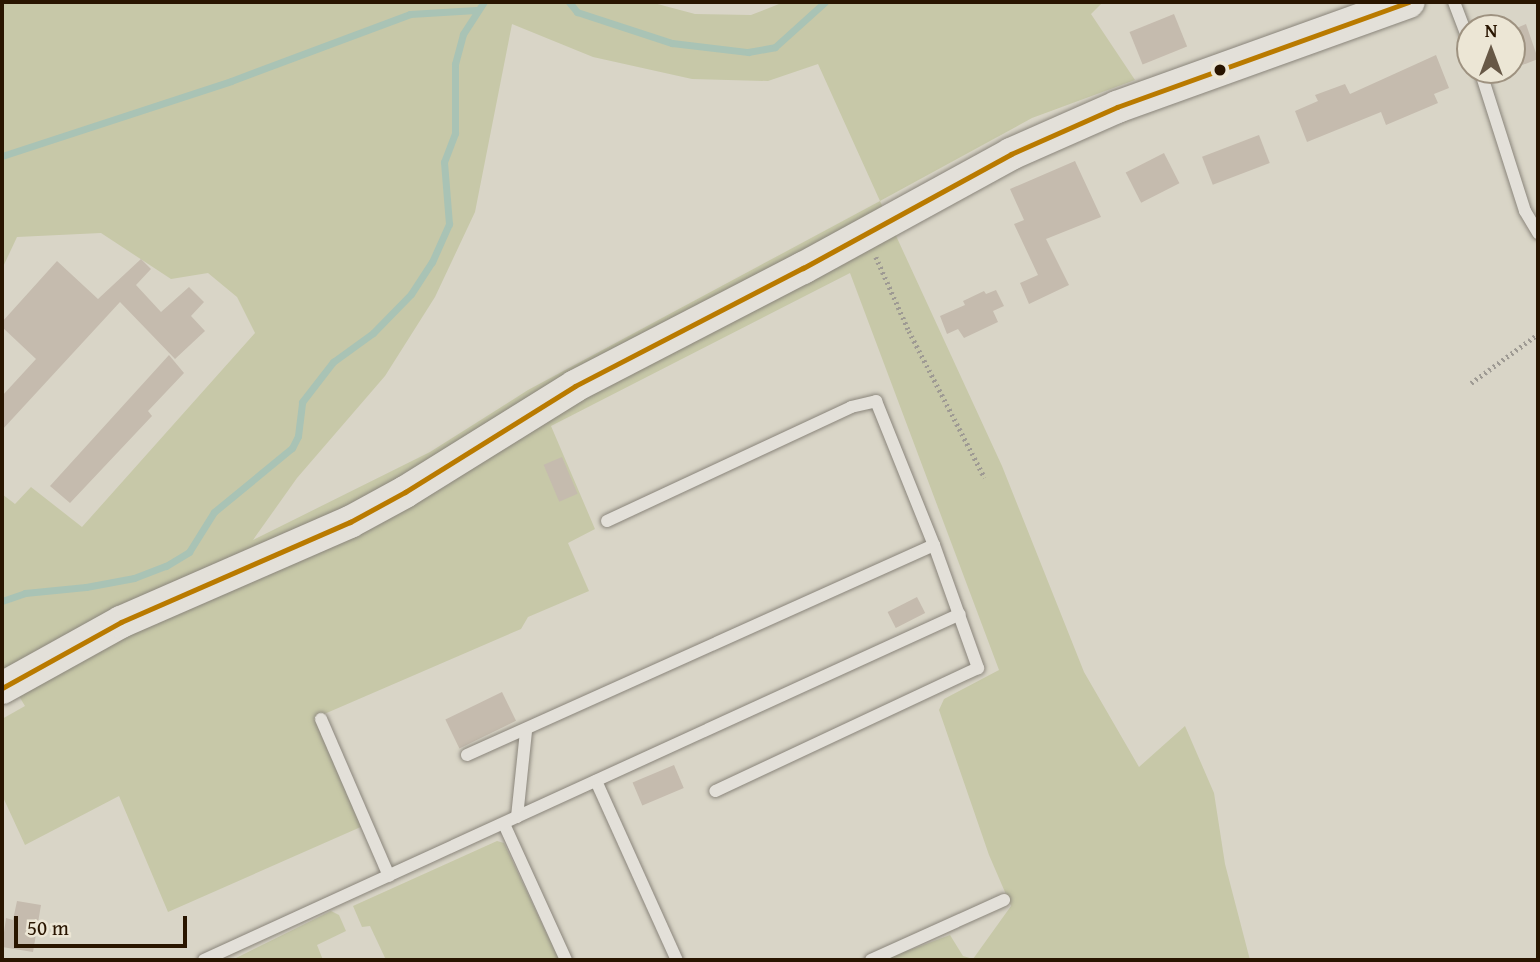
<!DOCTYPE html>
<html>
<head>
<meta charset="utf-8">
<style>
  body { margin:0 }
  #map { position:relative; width:1540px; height:962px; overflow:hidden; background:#d9d5c7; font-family:"Gentium Book Plus",serif }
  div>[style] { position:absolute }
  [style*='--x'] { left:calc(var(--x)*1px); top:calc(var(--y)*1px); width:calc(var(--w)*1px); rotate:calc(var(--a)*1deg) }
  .green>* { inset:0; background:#c7c8a8 }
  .stream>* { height:7px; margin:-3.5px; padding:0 3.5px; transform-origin:3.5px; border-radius:3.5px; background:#a9c3b5 }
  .building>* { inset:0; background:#c5bbae; transform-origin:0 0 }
  .path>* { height:4.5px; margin-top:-2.25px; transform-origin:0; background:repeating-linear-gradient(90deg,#9e9a93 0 2px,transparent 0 5.5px) }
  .roads { filter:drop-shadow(0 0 2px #8a857b) drop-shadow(0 0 2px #8a857b) }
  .service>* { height:12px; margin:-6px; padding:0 6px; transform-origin:6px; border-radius:6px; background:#e3e0d9 }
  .tertiary>* { height:32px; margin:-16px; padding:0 16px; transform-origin:16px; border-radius:16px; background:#e3e0d9 }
  .bus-1>* { height:5px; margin:-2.5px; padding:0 2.5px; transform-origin:2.5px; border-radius:2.5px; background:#b97a00 }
  .dots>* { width:19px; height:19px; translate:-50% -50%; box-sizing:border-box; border:4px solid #ece6d5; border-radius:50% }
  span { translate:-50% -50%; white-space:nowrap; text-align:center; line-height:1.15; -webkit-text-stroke:5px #ece6d5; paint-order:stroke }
  .frame { position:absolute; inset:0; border:4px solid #291500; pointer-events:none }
  .north { position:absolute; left:1456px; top:14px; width:70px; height:70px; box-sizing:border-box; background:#ece6d5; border:2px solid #9e9280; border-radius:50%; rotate:0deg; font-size:19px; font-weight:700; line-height:28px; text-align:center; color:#291500 }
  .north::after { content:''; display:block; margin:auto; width:24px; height:32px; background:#675846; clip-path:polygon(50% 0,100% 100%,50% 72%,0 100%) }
  .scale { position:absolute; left:14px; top:916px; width:173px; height:32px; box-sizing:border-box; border:4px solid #291500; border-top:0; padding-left:9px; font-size:21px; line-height:24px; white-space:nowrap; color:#291500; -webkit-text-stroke:5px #ece6d5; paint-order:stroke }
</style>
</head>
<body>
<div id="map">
  <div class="green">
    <i style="clip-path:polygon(evenodd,2px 2px,650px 2px,695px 14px,751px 15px,784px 2px,1103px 2px,1091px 14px,1135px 80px,1032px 118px,880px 201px,1002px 466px,1084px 672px,1139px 767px,1185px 726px,1214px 793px,1225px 864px,1250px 960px,883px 960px,950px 935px,963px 956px,973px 959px,1011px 906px,989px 855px,939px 710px,944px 699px,999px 670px,850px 273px,551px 426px,595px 529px,568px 543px,589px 591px,528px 617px,521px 629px,315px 718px,363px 826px,168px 912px,119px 796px,25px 845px,2px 795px,2px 719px,25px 706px,2px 668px,2px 494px,15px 504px,31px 487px,82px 527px,255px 333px,237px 297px,208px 273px,171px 279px,101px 233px,17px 237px,2px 269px,2px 2px,512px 24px,593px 57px,692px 79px,768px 81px,818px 64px,880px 201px,528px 390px,430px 452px,253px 540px,297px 478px,385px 376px,435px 297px,475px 212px,512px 24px)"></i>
    <i style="clip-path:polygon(497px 841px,504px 843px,559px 960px,386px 960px,370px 926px,362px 927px,353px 906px)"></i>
    <i style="clip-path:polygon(331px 911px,339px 915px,346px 931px,317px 945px,323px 960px,232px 960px)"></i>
  </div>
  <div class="stream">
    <i style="--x:569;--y:2;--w:13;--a:51"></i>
    <i style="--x:577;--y:12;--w:100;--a:18.1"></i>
    <i style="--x:672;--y:43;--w:77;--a:6.8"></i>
    <i style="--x:748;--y:52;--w:27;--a:-10"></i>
    <i style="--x:775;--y:47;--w:67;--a:-42"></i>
    <i style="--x:2;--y:156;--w:241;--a:-18.1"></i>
    <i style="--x:231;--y:81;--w:191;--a:-20.5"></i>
    <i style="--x:410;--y:14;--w:66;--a:-3.5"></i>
    <i style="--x:2;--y:601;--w:24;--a:-19"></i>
    <i style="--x:25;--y:593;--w:61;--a:-5.6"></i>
    <i style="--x:86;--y:587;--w:49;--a:-10.6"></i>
    <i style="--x:134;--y:578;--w:34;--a:-21"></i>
    <i style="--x:166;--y:566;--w:27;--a:-31"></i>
    <i style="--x:189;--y:552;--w:47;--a:-58"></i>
    <i style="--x:214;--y:512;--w:101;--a:-39.4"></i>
    <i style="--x:292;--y:448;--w:13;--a:-63"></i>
    <i style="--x:298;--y:436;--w:34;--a:-83"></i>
    <i style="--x:302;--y:402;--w:51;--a:-52.2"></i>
    <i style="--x:333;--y:362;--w:49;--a:-35.9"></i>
    <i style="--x:373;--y:333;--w:54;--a:-45.7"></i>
    <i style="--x:411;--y:294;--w:38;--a:-57"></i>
    <i style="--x:432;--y:262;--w:42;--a:-65.9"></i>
    <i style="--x:449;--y:224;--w:62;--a:-94.6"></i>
    <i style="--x:444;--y:162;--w:31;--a:-69"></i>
    <i style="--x:455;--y:133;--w:69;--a:-90"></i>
    <i style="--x:455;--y:64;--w:31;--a:-75"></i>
    <i style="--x:463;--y:34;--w:38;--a:-57"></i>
  </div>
  <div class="building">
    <i style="left:1174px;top:14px;width:35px;height:48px;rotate:68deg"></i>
    <i style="clip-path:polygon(1526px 24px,1538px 59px,1512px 69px,1512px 30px)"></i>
    <i style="clip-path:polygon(1436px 55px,1449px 88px,1434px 94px,1438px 103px,1386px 125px,1381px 112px,1307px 142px,1295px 111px,1318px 101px,1315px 95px,1345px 84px,1350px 94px)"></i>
    <i style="left:1259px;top:135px;width:30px;height:61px;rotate:69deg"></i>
    <i style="left:1164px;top:153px;width:34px;height:43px;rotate:63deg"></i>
    <i style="clip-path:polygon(1075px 161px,1101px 217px,1046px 239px,1069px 285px,1029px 304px,1020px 283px,1038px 275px,1014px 224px,1024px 220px,1010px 189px)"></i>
    <i style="clip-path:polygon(141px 259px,151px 269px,136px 285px,161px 312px,189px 287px,204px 302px,191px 316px,205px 331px,175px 359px,120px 302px,2px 430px,2px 396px,36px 359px,2px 327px,2px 322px,57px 261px,98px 299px)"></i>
    <i style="clip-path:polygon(996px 290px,1004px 306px,993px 311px,998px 322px,964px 338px,958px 329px,947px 334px,940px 316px,965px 305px,963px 301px,984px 291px,986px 294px)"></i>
    <i style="clip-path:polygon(169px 355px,184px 373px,148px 411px,152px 416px,70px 503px,50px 486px)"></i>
    <i style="left:562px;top:457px;width:40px;height:20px;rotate:67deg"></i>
    <i style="left:917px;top:597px;width:18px;height:33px;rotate:63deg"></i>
    <i style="left:502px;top:692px;width:32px;height:63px;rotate:64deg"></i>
    <i style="left:674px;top:765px;width:25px;height:45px;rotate:67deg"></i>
    <i style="clip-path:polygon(17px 901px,41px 905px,33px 952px,2px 947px,6px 918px,13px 920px)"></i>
  </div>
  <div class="path">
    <i style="--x:876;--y:257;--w:81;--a:66"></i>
    <i style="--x:909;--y:331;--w:165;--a:62.7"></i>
    <i style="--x:1471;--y:383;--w:83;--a:-36.2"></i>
  </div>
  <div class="roads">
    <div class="service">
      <i style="--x:1454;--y:2;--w:45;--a:69.1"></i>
      <i style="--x:1480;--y:70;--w:148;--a:72.3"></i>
      <i style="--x:1525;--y:211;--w:26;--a:59"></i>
      <i style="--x:607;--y:521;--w:269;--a:-25"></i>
      <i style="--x:851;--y:407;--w:26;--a:-13"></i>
      <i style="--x:876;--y:401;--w:155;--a:68.1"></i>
      <i style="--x:934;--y:545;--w:131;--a:70.3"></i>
      <i style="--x:978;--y:668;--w:290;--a:154.9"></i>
      <i style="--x:321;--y:719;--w:171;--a:66.6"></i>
      <i style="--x:467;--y:755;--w:512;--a:-24.21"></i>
      <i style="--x:596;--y:781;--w:196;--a:65.7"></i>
      <i style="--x:517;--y:817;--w:86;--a:-84"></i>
      <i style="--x:504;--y:824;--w:149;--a:65.5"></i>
      <i style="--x:204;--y:960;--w:831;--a:-24.59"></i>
      <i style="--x:871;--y:960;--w:146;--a:-24.3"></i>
    </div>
    <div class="tertiary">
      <i style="--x:2;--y:688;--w:136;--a:-29"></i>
      <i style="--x:121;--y:622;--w:250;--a:-23.6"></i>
      <i style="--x:350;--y:522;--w:63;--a:-28.6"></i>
      <i style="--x:405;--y:492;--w:200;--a:-31.9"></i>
      <i style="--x:575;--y:386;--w:257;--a:-27.4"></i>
      <i style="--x:803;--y:268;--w:237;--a:-28.7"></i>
      <i style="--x:1011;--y:154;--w:116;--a:-23.9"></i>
      <i style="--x:1117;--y:107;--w:310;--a:-19.8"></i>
    </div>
  </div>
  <div class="bus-1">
    <i style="--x:2;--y:688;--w:136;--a:-29"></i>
    <i style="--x:121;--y:622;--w:250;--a:-23.6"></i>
    <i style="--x:350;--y:522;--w:63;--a:-28.6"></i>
    <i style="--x:405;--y:492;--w:200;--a:-31.9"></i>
    <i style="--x:575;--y:386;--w:257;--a:-27.4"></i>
    <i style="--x:803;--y:268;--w:237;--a:-28.7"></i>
    <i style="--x:1011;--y:154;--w:116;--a:-23.9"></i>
    <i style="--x:1117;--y:107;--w:310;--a:-19.8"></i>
  </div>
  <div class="dots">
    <i style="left:1220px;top:70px;background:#291500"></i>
  </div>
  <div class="frame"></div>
  <div class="north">N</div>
  <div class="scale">50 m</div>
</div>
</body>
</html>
